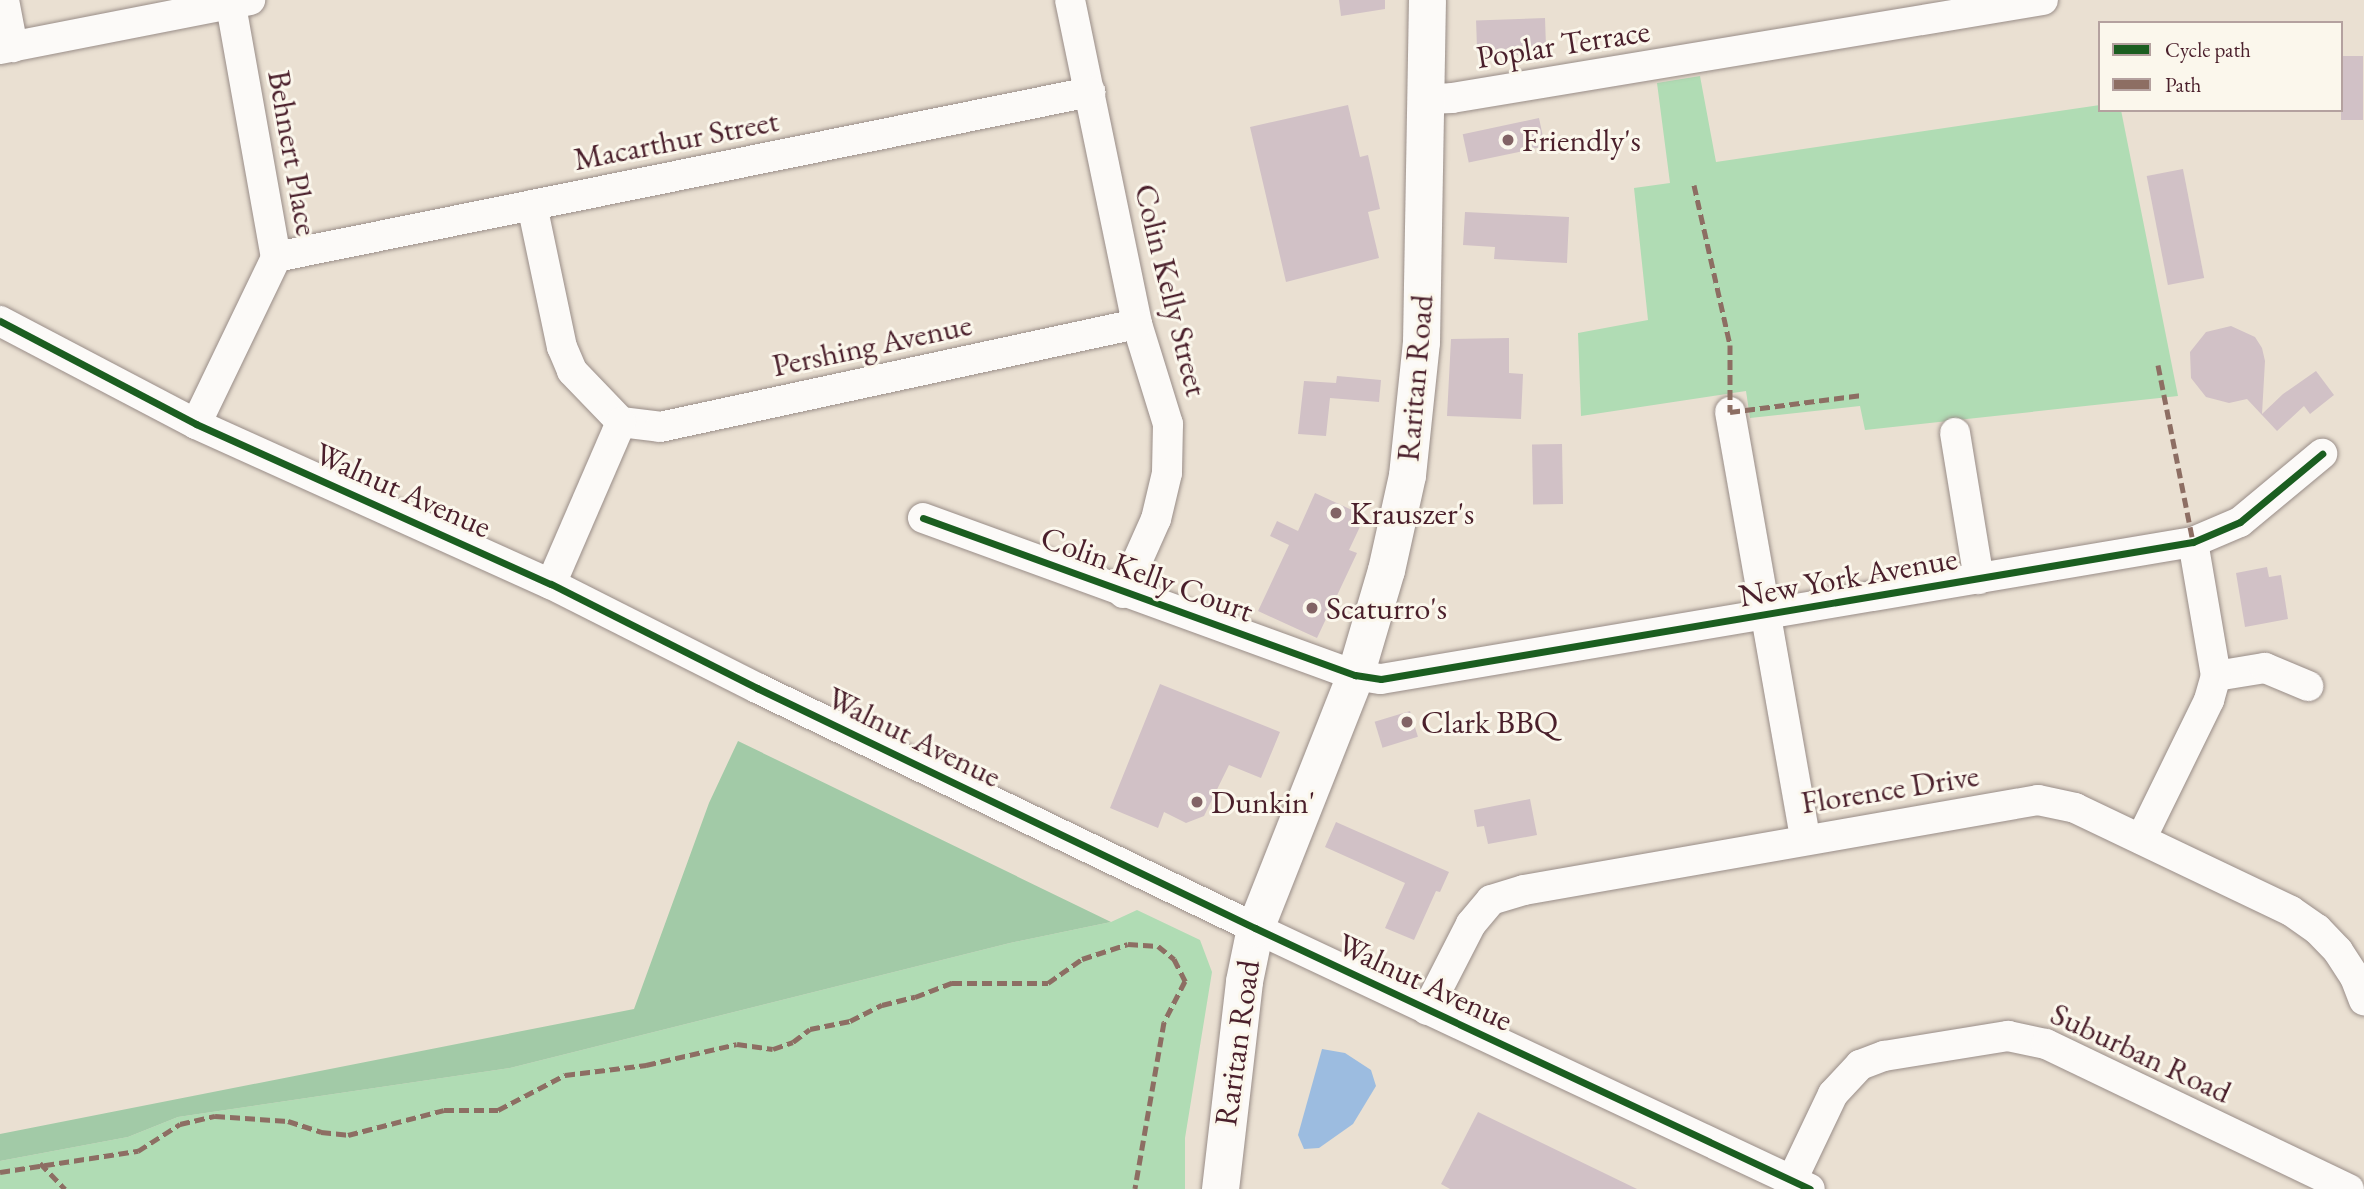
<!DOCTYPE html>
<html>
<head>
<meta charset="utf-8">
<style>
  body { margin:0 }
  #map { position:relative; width:2364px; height:1189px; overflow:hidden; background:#eae0d2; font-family:"EB Garamond",serif }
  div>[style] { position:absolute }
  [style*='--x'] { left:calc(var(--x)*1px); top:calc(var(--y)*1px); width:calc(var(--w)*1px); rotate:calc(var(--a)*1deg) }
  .green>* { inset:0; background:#b0dcb4 }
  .forest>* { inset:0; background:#a2caa7 }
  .water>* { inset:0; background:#9cbce0 }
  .building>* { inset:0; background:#d1c1c6; transform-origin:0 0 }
  .roads { filter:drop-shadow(0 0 2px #998d88) drop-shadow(0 0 2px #998d88) }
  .minor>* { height:30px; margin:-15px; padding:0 15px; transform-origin:15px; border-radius:15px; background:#fcfaf8 }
  .major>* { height:37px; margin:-18.5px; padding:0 18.5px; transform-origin:18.5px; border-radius:18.5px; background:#fcfaf8 }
  .quiet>* { height:5px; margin-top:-2.5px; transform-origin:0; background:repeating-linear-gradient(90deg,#8d6e63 0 10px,transparent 0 15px) }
  .cycleway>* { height:7px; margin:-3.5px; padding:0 3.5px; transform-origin:3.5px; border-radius:3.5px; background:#1b5e20 }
  .dots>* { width:19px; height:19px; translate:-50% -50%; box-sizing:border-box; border:4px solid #fbf7ec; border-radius:50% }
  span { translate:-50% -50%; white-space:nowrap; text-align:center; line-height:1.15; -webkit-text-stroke:6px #fbf7ec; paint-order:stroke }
  .street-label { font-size:32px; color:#4a1f2b }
  .poi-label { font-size:32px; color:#4a1f2b }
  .left { translate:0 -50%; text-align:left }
  .legend { position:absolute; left:2098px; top:21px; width:245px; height:91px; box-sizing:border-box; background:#fbf7ec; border:2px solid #b4a19f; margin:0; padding:9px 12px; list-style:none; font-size:21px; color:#4a1f2b }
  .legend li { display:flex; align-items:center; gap:14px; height:35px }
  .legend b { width:35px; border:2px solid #b4a19f }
</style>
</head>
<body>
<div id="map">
  <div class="green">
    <i style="clip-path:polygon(1700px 76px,1716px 162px,2100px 105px,2100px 110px,2121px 110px,2178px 396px,1865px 430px,1860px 406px,1750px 418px,1746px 391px,1581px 416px,1578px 333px,1648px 320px,1634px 188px,1670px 183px,1657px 83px)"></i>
    <i style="clip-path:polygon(1137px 910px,1200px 940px,1212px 972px,1185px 1138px,1185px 1189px,0 1189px,0 1161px,128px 1137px,178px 1117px,510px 1068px,1010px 943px,1111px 922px)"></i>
  </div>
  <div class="forest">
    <i style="clip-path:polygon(738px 741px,1111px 922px,1010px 943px,510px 1068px,178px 1117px,128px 1137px,0 1161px,0 1134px,634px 1009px,709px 803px)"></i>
  </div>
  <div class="water">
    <i style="clip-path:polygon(1322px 1049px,1345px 1053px,1371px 1070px,1376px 1086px,1353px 1124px,1319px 1148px,1304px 1149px,1298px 1135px)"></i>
  </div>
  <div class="building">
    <i style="clip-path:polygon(1339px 0,1385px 0,1385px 9px,1341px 16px)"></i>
    <i style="left:1545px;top:18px;width:36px;height:69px;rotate:88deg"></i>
    <i style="left:2341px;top:56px;width:22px;height:64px"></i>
    <i style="clip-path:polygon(1348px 105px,1360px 157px,1368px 155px,1380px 209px,1368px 212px,1379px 258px,1286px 282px,1250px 127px)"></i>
    <i style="left:1539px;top:118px;width:29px;height:78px;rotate:78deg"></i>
    <i style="left:2183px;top:169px;width:111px;height:37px;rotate:79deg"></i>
    <i style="clip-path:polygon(1465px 212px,1569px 217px,1567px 263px,1494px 259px,1495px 247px,1463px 245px)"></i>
    <i style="clip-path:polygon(2231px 326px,2255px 337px,2262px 348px,2265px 361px,2262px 414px,2283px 394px,2316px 371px,2334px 395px,2310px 414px,2304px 406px,2277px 431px,2247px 399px,2229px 403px,2206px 397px,2191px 378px,2190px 352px,2206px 332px)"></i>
    <i style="clip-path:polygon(1509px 338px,1509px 373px,1523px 374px,1521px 419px,1447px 416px,1451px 339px)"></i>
    <i style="clip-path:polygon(1337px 376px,1381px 380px,1379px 402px,1330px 398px,1326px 436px,1298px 434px,1304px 381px,1336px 383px)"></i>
    <i style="left:1562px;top:444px;width:60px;height:30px;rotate:89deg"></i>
    <i style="clip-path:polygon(1315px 493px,1365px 516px,1349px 550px,1357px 553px,1317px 638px,1258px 611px,1289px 545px,1270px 536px,1277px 521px,1298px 531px)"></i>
    <i style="clip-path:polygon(2267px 567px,2269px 577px,2281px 575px,2288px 619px,2245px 627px,2236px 573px)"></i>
    <i style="clip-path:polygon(1160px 684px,1280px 732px,1261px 778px,1229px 765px,1204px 816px,1186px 823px,1164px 812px,1158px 828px,1110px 808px)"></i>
    <i style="left:1410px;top:711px;width:27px;height:37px;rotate:73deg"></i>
    <i style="clip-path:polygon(1530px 799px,1537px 835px,1488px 844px,1484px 826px,1477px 827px,1474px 810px)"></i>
    <i style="clip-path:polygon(1336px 822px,1449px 872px,1440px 892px,1436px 891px,1414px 940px,1385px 928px,1405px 883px,1325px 847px)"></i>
    <i style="clip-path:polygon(1478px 1112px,1637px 1189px,1450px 1189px,1441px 1184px)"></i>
  </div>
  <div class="roads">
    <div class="minor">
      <i style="--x:4;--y:0;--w:48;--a:79.2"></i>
      <i style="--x:1070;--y:0;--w:331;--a:78.3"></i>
      <i style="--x:1137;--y:324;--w:105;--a:72.8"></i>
      <i style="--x:1168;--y:424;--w:49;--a:91.2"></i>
      <i style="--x:1167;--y:473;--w:47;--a:103.4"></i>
      <i style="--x:1156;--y:519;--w:81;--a:114"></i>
      <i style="--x:0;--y:49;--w:255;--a:-11.1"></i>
      <i style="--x:1427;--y:99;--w:25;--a:-2"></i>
      <i style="--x:1452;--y:98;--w:599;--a:-9.42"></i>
      <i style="--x:532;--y:205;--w:145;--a:78.1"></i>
      <i style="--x:562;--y:347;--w:26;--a:67"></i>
      <i style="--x:572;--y:371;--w:71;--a:46.1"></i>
      <i style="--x:276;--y:257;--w:831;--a:-11.46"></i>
      <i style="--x:0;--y:321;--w:221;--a:27.7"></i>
      <i style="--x:196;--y:424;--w:389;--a:24.3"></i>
      <i style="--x:551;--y:584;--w:231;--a:26.8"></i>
      <i style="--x:757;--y:688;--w:553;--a:25.73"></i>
      <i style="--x:1255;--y:928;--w:613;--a:25.19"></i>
      <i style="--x:1730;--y:412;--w:434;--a:80"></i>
      <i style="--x:621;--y:422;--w:39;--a:7"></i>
      <i style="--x:660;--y:427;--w:488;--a:-12.2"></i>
      <i style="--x:196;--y:424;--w:184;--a:-64.3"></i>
      <i style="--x:276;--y:258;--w:262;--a:-100.1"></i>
      <i style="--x:1955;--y:433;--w:148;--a:80.7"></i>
      <i style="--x:923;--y:518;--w:460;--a:20"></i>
      <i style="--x:1355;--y:675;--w:26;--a:9"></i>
      <i style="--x:1381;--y:679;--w:823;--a:-9.58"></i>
      <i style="--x:2193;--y:542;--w:51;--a:-23.1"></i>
      <i style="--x:2240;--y:522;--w:107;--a:-39.7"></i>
      <i style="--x:551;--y:584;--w:176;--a:-66.6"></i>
      <i style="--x:2216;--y:676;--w:50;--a:-9.3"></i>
      <i style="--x:2265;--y:668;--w:47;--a:22.7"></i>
      <i style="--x:2141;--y:839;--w:155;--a:-63.9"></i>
      <i style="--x:2209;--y:700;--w:25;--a:-74"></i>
      <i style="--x:2216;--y:676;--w:136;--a:-99.7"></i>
      <i style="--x:1427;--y:1010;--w:97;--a:-62.9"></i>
      <i style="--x:1471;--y:924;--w:31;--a:-50"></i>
      <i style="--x:1491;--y:900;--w:34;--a:-17"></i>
      <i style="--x:1524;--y:890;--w:522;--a:-9.93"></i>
      <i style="--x:2038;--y:800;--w:38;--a:12"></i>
      <i style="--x:2075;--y:808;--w:239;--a:25.5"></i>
      <i style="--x:2291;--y:911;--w:32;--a:35"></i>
      <i style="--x:2317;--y:929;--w:30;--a:46"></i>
      <i style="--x:2338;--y:951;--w:31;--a:57"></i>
      <i style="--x:2355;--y:977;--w:25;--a:69"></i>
      <i style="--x:1792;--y:1180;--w:95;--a:-64.5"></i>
      <i style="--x:1833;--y:1094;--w:40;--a:-47"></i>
      <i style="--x:1860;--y:1065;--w:26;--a:-21"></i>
      <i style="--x:1884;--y:1056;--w:126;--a:-9.2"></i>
      <i style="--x:2008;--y:1036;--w:39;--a:12"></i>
      <i style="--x:2046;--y:1044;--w:336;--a:25.6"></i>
    </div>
    <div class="major">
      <i style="--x:1220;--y:1189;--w:209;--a:-83.4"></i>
      <i style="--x:1244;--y:981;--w:54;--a:-78.3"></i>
      <i style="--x:1255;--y:928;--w:272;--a:-68.4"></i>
      <i style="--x:1355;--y:675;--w:109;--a:-73.6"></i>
      <i style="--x:1386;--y:570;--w:97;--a:-77.5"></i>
      <i style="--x:1407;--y:475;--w:134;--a:-84"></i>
      <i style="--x:1421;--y:342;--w:342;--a:-89"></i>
    </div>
  </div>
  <div class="quiet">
    <i style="--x:1694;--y:185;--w:164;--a:77.3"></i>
    <i style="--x:1730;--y:345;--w:67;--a:90"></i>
    <i style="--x:1730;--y:412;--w:133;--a:-7.3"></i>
    <i style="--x:2158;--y:365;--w:180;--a:78.8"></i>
    <i style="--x:40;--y:1163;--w:36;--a:46"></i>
    <i style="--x:0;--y:1172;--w:140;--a:-8.7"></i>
    <i style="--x:138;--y:1151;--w:50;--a:-32.7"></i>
    <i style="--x:180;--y:1124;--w:36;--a:-13"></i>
    <i style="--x:215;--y:1116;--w:73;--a:3.9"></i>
    <i style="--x:288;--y:1121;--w:35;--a:18"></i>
    <i style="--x:321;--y:1132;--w:27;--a:6"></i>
    <i style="--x:348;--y:1135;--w:99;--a:-14.6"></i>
    <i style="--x:444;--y:1110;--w:54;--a:0"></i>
    <i style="--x:498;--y:1110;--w:76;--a:-27.6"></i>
    <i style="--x:565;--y:1075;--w:82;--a:-7"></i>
    <i style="--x:646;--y:1065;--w:93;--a:-13"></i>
    <i style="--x:737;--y:1044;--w:36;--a:8"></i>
    <i style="--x:773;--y:1049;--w:21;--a:-19"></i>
    <i style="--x:793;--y:1042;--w:21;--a:-37"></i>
    <i style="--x:810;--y:1029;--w:41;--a:-11.3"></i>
    <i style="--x:850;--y:1021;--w:36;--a:-27"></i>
    <i style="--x:882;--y:1005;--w:34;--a:-14"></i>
    <i style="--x:915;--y:997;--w:40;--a:-21"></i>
    <i style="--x:952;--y:983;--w:96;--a:0"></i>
    <i style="--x:1048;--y:983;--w:42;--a:-35.2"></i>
    <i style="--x:1082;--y:959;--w:48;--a:-18.1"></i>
    <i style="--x:1128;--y:944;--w:30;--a:4"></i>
    <i style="--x:1158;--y:946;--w:21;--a:39"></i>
    <i style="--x:1174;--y:959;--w:25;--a:63"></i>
    <i style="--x:1185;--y:981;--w:46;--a:117.1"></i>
    <i style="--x:1164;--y:1022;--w:169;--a:99.9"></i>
  </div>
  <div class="cycleway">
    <i style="--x:0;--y:321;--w:221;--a:27.7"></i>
    <i style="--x:196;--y:424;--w:389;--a:24.3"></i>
    <i style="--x:551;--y:584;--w:231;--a:26.8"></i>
    <i style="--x:757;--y:688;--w:553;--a:25.73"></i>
    <i style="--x:1255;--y:928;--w:613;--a:25.19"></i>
    <i style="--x:923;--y:518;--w:460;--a:20"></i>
    <i style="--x:1355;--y:675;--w:26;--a:9"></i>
    <i style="--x:1381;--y:679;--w:823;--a:-9.58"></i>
    <i style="--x:2193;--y:542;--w:51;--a:-23.1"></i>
    <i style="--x:2240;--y:522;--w:107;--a:-39.7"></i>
  </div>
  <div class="dots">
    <i style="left:1508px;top:140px;background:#826365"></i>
    <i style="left:1336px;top:513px;background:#826365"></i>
    <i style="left:1312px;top:608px;background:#826365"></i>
    <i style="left:1407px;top:722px;background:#826365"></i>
    <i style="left:1197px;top:802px;background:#826365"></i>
  </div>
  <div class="street-label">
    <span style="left:1563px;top:44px;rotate:-9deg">Poplar Terrace</span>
    <span style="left:676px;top:140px;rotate:-11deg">Macarthur Street</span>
    <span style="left:293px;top:153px;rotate:80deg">Behnert Place</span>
    <span style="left:1171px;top:290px;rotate:76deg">Colin Kelly Street</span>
    <span style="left:872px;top:345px;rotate:-12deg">Pershing Avenue</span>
    <span style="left:1415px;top:378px;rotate:-85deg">Raritan Road</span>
    <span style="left:403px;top:490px;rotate:24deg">Walnut Avenue</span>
    <span style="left:1147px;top:574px;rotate:20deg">Colin Kelly Court</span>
    <span style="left:1848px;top:577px;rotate:-10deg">New York Avenue</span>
    <span style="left:914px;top:737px;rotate:26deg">Walnut Avenue</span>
    <span style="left:1890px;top:789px;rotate:-9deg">Florence Drive</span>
    <span style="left:1425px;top:982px;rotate:25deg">Walnut Avenue</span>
    <span style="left:1237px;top:1043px;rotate:-82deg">Raritan Road</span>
    <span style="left:2141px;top:1053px;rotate:25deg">Suburban Road</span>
  </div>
  <div class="poi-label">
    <span class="left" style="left:1522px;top:140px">Friendly's</span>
    <span class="left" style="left:1350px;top:513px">Krauszer's</span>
    <span class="left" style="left:1326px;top:608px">Scaturro's</span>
    <span class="left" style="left:1421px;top:722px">Clark BBQ</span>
    <span class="left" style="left:1211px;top:802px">Dunkin'</span>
  </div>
  <ul class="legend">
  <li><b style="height:9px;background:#1b5e20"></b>Cycle path</li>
  <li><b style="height:9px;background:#8d6e63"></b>Path</li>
  </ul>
</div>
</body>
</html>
